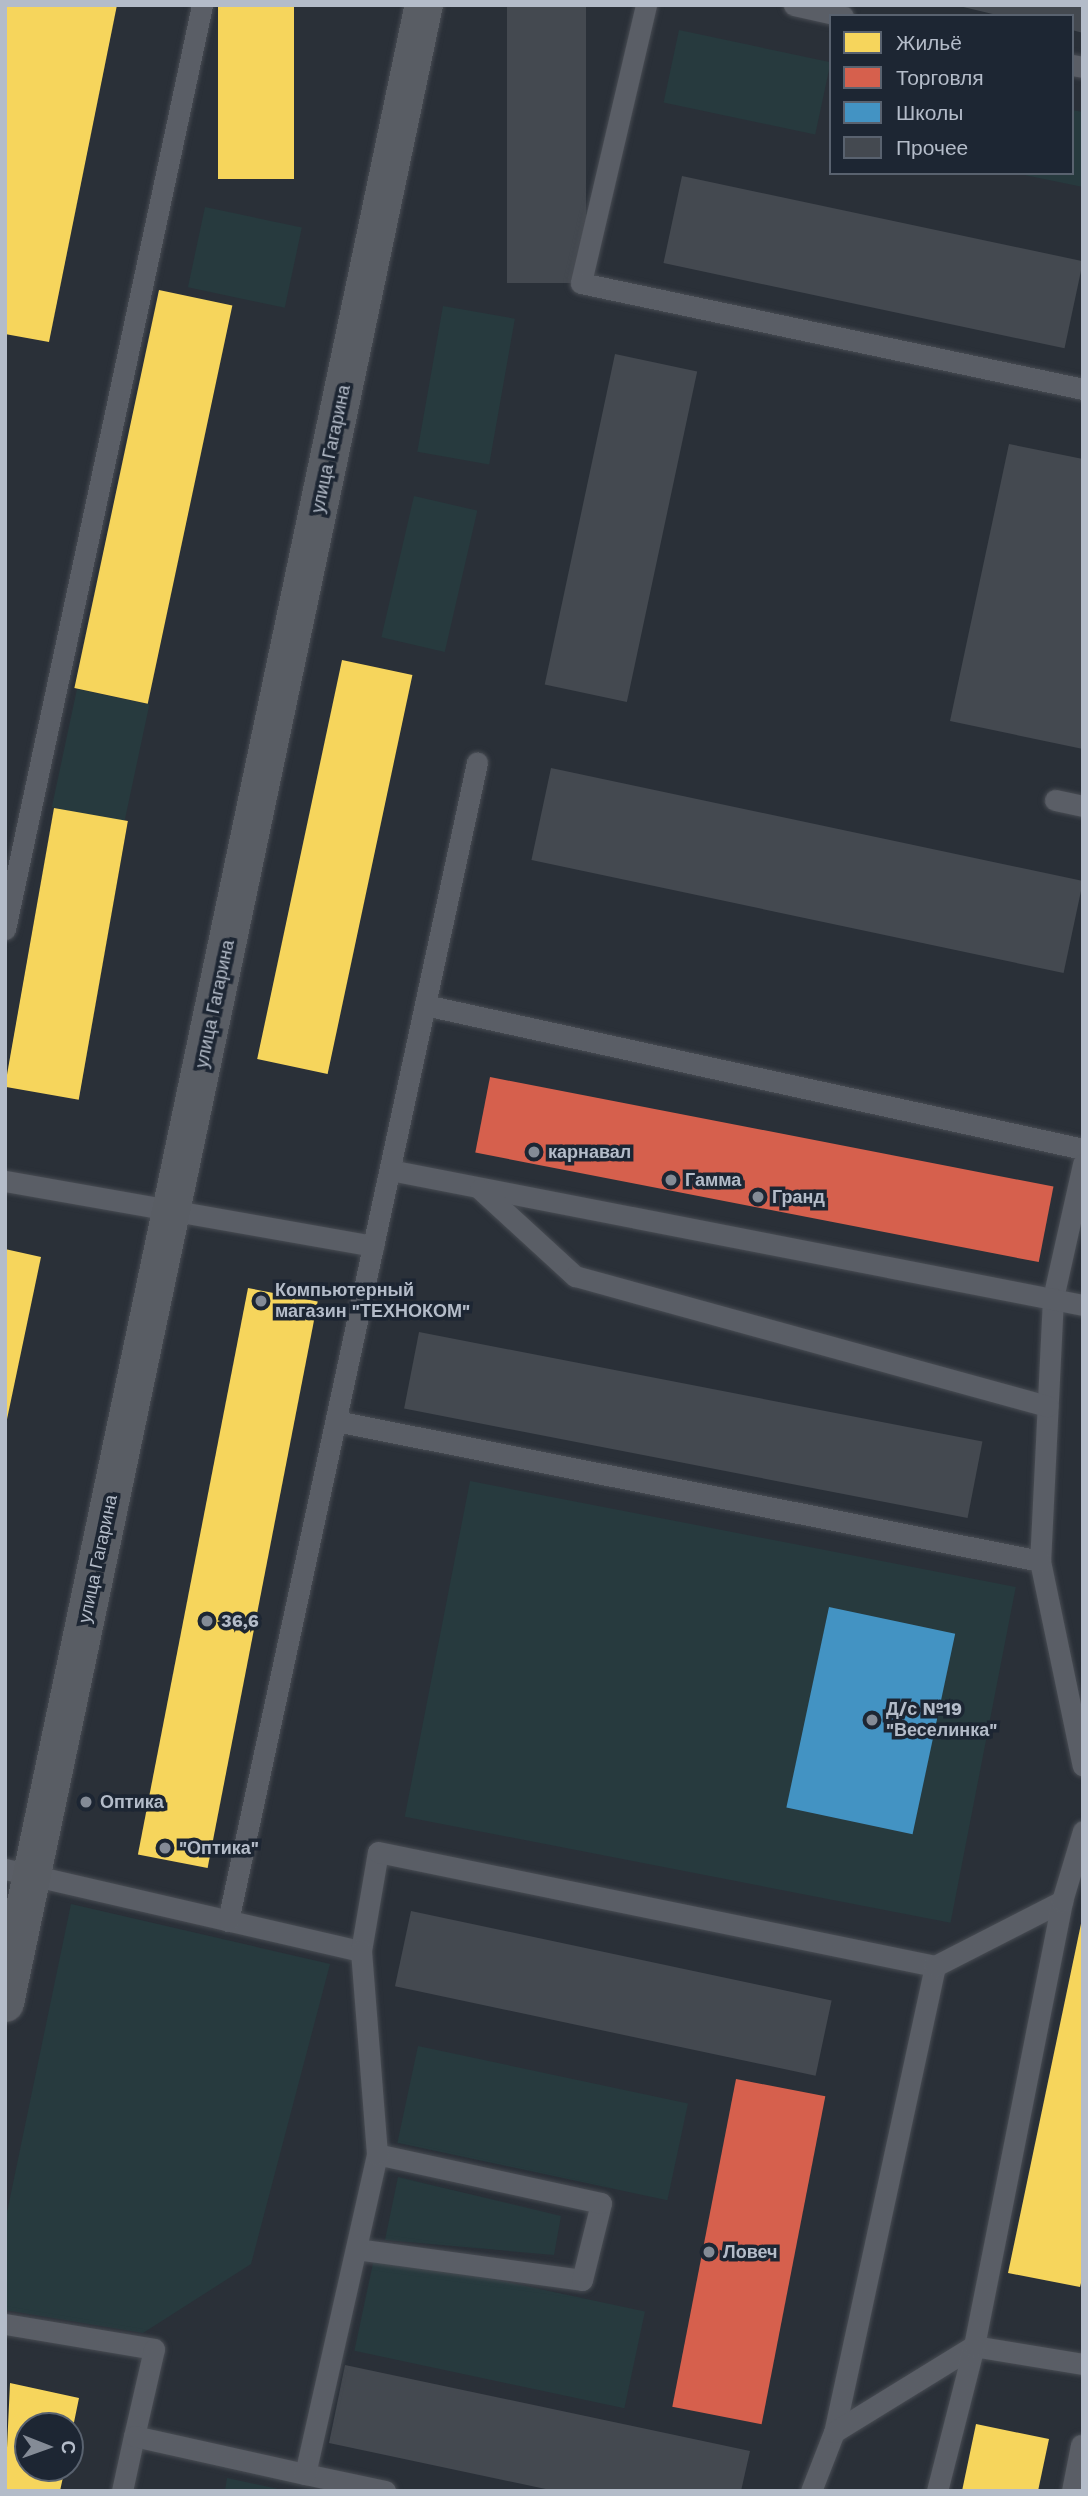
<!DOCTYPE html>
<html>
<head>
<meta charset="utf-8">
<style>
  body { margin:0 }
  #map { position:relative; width:1088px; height:2496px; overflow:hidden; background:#2a3038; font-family:"Work Sans",sans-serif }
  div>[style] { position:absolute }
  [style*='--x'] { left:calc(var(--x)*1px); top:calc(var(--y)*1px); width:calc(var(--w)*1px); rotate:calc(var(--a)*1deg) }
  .green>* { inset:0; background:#273a3e; transform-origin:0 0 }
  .homes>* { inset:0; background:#f6d55c; transform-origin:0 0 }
  .shops>* { inset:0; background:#d6604d; transform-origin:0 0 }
  .schools>* { inset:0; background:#4393c3; transform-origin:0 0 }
  .building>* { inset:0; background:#444950; transform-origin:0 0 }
  .roads { filter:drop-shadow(0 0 2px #484c53) drop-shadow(0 0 2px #484c53) }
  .lane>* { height:21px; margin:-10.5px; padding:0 10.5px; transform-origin:10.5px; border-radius:10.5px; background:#5a5e66 }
  .secondary>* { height:38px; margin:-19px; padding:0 19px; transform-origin:19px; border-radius:19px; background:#595d64 }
  .dots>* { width:19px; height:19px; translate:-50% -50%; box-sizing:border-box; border:4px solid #1d2633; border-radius:50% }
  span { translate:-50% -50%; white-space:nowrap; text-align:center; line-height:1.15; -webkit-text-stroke:7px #1d2633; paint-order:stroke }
  .street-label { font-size:18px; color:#b4bcc9 }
  .poi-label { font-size:18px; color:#b4bcc9; font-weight:700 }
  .left { translate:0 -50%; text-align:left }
  .frame { position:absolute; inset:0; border:7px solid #b4bcc9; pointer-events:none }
  .legend { position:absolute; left:829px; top:14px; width:245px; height:161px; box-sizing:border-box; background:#1d2633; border:2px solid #59626f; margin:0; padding:9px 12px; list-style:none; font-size:21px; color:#b4bcc9 }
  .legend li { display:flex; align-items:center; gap:14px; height:35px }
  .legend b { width:35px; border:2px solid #59626f }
  .north { position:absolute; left:14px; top:2412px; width:70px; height:70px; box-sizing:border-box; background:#1d2633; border:2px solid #59626f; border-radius:50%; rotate:91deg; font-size:19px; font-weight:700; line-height:28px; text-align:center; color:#b4bcc9 }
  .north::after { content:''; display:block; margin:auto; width:24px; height:32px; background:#848b96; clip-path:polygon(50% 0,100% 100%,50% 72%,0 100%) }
</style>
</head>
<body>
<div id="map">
  <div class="green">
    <i style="left:679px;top:30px;width:155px;height:74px;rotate:12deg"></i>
    <i style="clip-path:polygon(1072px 110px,1083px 112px,1083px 187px,1015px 173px,1072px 173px)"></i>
    <i style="left:205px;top:207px;width:99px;height:82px;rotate:12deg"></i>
    <i style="left:443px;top:306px;width:73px;height:148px;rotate:10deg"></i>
    <i style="left:414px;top:496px;width:65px;height:145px;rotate:13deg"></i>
    <i style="left:77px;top:689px;width:74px;height:121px;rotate:12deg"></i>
    <i style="left:470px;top:1481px;width:556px;height:342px;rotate:11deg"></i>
    <i style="clip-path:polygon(71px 1904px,330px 1964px,251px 2264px,143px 2333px,5px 2310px,5px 2222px)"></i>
    <i style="left:418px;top:2046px;width:276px;height:99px;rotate:12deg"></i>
    <i style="clip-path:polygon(398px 2177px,561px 2216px,554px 2255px,385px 2240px)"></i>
    <i style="left:375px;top:2254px;width:276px;height:99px;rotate:12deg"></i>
    <i style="clip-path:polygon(227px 2478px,287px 2491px,225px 2491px)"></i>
  </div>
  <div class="homes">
    <i style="clip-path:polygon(5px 5px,117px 5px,49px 342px,5px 334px)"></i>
    <i style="left:218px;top:5px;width:76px;height:174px"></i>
    <i style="left:159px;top:290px;width:75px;height:407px;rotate:12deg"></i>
    <i style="left:342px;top:660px;width:72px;height:408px;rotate:12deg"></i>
    <i style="left:54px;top:808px;width:75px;height:283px;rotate:10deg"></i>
    <i style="clip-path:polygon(5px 1249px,41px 1257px,6px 1424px,5px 1424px)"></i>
    <i style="left:248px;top:1288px;width:71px;height:577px;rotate:11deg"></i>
    <i style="clip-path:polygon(1082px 1919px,1083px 2275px,1080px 2287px,1008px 2273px)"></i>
    <i style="clip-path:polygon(10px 2383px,79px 2398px,71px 2437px,70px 2426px,28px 2426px,28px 2468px,65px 2468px,60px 2491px,5px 2491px)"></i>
    <i style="clip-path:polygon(976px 2424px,1049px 2439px,1038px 2491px,962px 2491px)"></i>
  </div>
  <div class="shops">
    <i style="left:490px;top:1077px;width:574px;height:77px;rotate:11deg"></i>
    <i style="left:736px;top:2079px;width:91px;height:334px;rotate:11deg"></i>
  </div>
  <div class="schools">
    <i style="left:829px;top:1607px;width:129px;height:205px;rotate:12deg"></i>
  </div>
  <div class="building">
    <i style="left:507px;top:5px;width:79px;height:278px"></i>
    <i style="clip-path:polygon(955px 5px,1083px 5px,1083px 33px,1072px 30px,1072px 16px,1001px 16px)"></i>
    <i style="left:682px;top:176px;width:410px;height:89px;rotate:12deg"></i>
    <i style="left:615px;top:354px;width:84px;height:338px;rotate:12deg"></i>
    <i style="clip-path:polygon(1009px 444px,1083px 459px,1083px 749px,950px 721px)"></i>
    <i style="left:551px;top:768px;width:544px;height:94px;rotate:12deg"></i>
    <i style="left:419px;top:1332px;width:574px;height:78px;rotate:11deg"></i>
    <i style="left:411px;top:1911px;width:430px;height:77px;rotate:12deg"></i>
    <i style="clip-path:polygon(345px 2365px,750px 2451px,741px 2491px,555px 2491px,329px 2443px)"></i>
  </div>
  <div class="roads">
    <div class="lane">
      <i style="--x:646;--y:5;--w:285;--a:103.2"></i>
      <i style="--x:581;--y:283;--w:513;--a:11.92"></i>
      <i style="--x:794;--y:5;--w:50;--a:12.7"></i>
      <i style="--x:1072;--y:65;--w:11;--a:10"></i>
      <i style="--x:1055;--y:800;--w:29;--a:12"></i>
      <i style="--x:5;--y:929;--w:945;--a:-77.96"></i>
      <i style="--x:425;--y:1005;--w:674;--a:12.34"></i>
      <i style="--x:1083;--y:1164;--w:137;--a:102.6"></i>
      <i style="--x:1053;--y:1298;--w:263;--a:92.8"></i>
      <i style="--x:1040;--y:1561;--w:209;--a:78.2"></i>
      <i style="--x:390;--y:1170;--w:706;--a:11.02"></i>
      <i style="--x:5;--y:1181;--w:374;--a:10"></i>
      <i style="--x:480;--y:1189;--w:129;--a:42.5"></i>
      <i style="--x:575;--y:1276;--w:490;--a:15.4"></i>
      <i style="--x:336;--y:1421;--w:718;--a:11.25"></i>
      <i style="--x:5;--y:1869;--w:365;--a:13"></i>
      <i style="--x:361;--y:1951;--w:100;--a:-80.3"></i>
      <i style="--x:378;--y:1852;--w:569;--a:11.57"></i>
      <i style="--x:935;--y:1966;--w:477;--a:102.2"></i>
      <i style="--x:834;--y:2432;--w:63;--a:111.3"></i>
      <i style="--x:228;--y:1921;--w:1185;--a:-77.87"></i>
      <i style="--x:935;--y:1966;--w:143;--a:-27.1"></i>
      <i style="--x:356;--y:2249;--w:228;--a:7.8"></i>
      <i style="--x:582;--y:2280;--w:79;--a:-76.1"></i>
      <i style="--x:601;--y:2203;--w:229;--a:-167.7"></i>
      <i style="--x:5;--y:2324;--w:151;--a:9.5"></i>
      <i style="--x:154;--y:2349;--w:89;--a:102.9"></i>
      <i style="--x:834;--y:2432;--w:164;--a:-31.6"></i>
      <i style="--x:974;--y:2346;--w:110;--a:9.4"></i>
      <i style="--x:305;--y:2474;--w:82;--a:12"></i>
      <i style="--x:122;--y:2491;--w:56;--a:-77.7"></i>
      <i style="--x:134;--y:2436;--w:175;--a:12.5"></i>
      <i style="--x:305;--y:2474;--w:328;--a:-77.3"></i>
      <i style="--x:377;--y:2154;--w:204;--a:-94.5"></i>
      <i style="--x:937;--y:2491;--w:150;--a:-75.7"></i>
      <i style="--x:974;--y:2346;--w:454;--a:-78.8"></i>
      <i style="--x:1062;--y:1901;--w:73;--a:-73.3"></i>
      <i style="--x:1072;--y:2491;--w:47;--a:-78.9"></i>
    </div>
    <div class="secondary">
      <i style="--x:5;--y:2003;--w:2041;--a:-78.16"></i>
    </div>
  </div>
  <div class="dots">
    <i style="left:534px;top:1152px;background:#848b96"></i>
    <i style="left:671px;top:1180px;background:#848b96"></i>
    <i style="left:758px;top:1197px;background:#848b96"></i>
    <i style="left:261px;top:1301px;background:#848b96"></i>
    <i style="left:207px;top:1621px;background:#848b96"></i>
    <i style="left:872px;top:1720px;background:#848b96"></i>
    <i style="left:86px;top:1802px;background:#848b96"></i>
    <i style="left:165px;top:1848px;background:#848b96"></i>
    <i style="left:709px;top:2252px;background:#848b96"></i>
  </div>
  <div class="street-label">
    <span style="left:331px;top:449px;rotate:-78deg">улица Гагарина</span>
    <span style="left:215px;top:1004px;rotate:-78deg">улица Гагарина</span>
    <span style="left:98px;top:1559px;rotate:-78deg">улица Гагарина</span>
  </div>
  <div class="poi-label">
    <span class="left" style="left:548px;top:1152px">карнавал</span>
    <span class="left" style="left:685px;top:1180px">Гамма</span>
    <span class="left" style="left:772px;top:1197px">Гранд</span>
    <span class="left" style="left:275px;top:1301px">Компьютерный<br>магазин "ТЕХНОКОМ"</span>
    <span class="left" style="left:221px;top:1621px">36,6</span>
    <span class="left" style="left:886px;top:1720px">Д/с №19<br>"Веселинка"</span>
    <span class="left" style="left:100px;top:1802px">Оптика</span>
    <span class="left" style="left:179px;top:1848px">"Оптика"</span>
    <span class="left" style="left:723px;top:2252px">Ловеч</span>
  </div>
  <div class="frame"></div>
  <ul class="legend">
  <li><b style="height:19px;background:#f6d55c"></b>Жильё</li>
  <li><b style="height:19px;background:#d6604d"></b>Торговля</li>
  <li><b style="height:19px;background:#4393c3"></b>Школы</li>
  <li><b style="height:19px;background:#444950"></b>Прочее</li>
  </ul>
  <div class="north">С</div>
</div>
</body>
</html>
